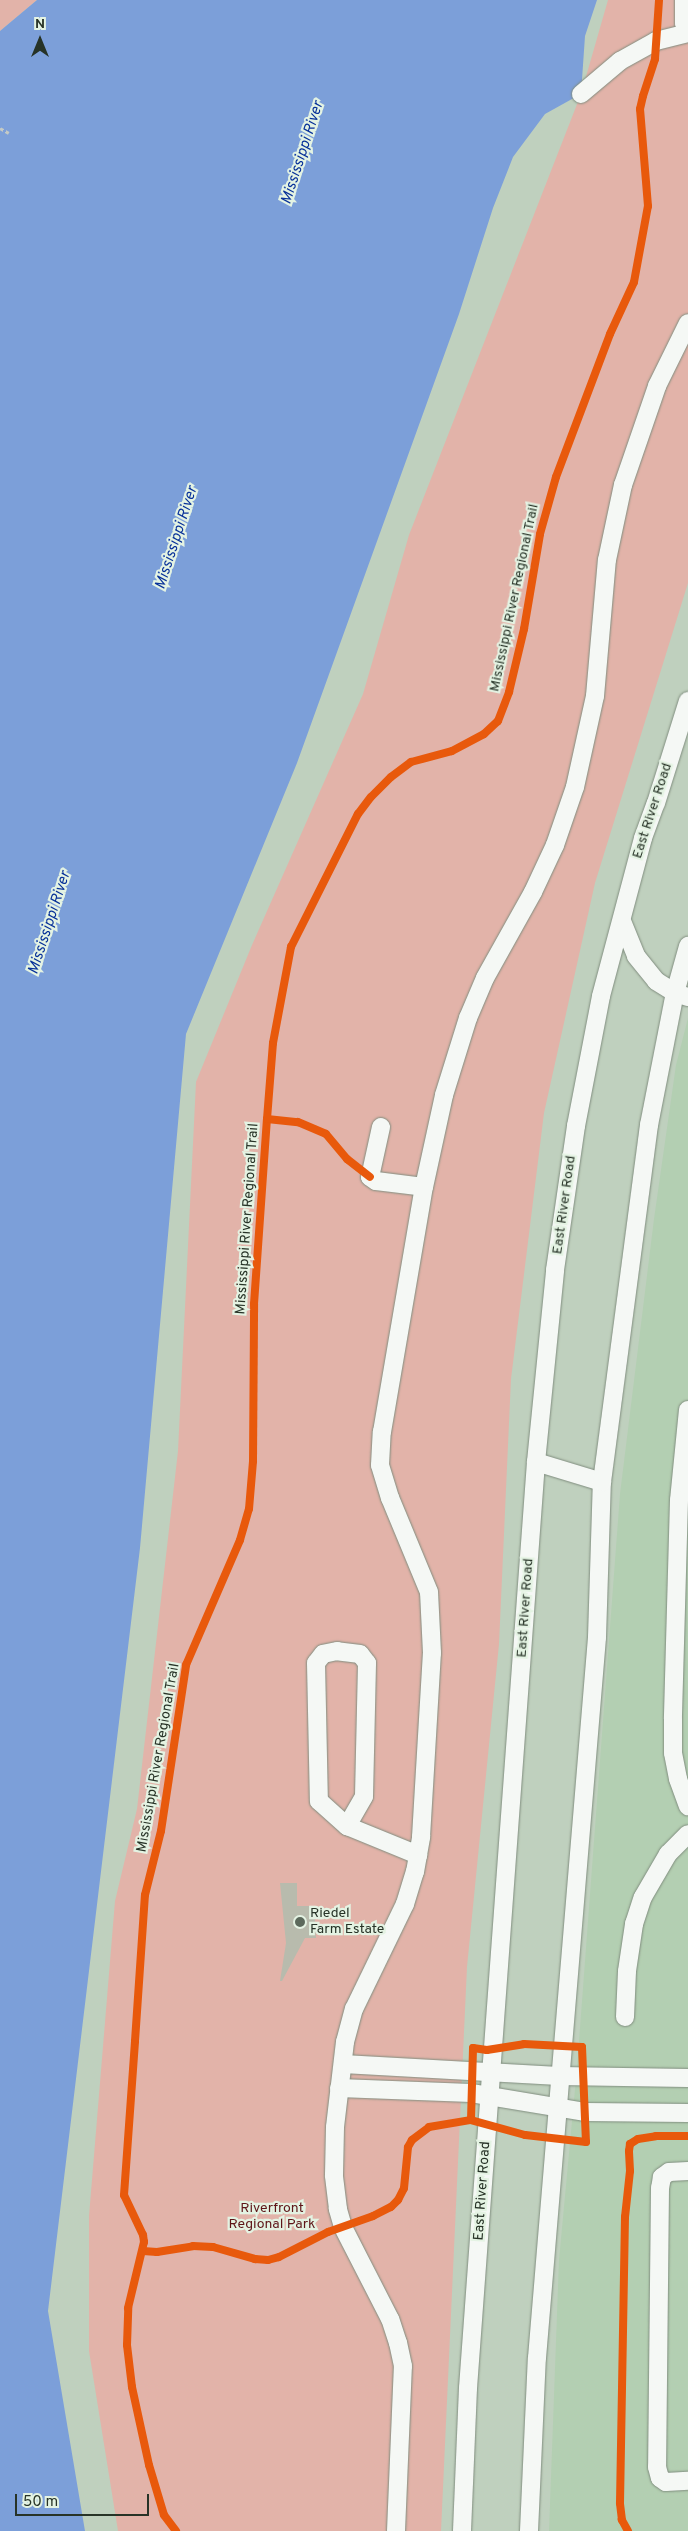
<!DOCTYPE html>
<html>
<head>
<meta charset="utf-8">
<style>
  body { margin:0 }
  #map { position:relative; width:688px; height:2531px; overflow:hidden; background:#bfd0be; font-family:Overpass,sans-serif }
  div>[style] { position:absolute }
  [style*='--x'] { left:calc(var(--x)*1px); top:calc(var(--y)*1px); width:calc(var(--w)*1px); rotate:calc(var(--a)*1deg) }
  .built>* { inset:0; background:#b3cfb2 }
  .green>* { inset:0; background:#e2b3a9 }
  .water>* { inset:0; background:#7c9fd9 }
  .building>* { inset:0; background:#b8bbad }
  .path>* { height:3px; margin-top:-1.5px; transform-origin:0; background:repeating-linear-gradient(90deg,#c5cac5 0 4px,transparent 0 6.5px) }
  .roads { filter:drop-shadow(0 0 1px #808d7f) drop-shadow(0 0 1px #808d7f) }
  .minor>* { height:18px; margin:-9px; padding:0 9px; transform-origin:9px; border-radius:9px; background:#f5f8f5 }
  .cycleway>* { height:8px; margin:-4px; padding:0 4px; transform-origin:4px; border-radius:4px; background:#e8590c }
  .dots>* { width:14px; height:14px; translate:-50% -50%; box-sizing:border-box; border:2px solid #e4f3e3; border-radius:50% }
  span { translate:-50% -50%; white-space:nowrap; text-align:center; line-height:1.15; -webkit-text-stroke:4.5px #e4f3e3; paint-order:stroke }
  .street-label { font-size:14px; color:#273327 }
  .poi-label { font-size:14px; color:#273327 }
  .left { translate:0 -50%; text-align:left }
  .park-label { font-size:14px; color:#5e1518 }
  .water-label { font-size:15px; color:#073199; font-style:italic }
  .north { position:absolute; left:15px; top:15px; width:50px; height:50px; -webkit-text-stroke:4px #e4f3e3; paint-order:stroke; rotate:0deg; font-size:14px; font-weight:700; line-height:20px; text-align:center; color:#273327 }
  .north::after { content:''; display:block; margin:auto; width:18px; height:22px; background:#273327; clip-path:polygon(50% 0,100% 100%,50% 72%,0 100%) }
  .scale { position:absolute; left:15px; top:2494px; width:134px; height:22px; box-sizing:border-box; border:2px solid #273327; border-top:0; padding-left:6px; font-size:15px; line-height:18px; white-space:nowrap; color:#273327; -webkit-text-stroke:4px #e4f3e3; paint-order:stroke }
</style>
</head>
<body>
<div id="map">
  <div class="built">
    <i style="clip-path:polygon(688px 1018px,688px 2531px,549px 2531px,559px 2260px,577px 2068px,620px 1494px,654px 1219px,676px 1065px)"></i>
  </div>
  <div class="green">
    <i style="clip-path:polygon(0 0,37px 0,0 31px)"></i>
    <i style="clip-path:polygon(608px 0,688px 0,688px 583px,595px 883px,544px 1113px,511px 1379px,499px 1644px,467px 1967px,441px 2531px,118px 2531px,89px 2351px,89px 2216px,115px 1901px,137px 1809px,178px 1451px,196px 1082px,252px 945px,363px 694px,409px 535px,581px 94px)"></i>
  </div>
  <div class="water">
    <i style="clip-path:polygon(37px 0,597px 0,585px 36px,581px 94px,545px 114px,513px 157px,493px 208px,459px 314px,297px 763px,186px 1034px,140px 1548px,48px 2311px,85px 2531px,0 2531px,0 31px)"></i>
  </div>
  <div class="building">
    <i style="clip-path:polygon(280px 1883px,297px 1883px,297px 1906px,314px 1906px,316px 1938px,305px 1938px,282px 1981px,280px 1981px,286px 1943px)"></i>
  </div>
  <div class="path">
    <i style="--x:0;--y:128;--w:10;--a:29"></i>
  </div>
  <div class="roads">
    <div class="minor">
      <i style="--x:684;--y:0;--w:23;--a:90"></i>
      <i style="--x:684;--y:23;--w:5;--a:37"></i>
      <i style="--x:581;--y:94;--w:51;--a:-40.2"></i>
      <i style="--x:620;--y:61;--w:41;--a:-29.1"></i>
      <i style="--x:656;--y:41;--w:33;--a:-14"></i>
      <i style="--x:622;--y:921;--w:38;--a:68"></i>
      <i style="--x:636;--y:956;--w:32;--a:51"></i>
      <i style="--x:656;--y:981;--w:22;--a:32"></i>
      <i style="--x:675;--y:993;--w:14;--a:17"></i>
      <i style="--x:381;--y:1127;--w:51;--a:102.4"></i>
      <i style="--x:370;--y:1177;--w:7;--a:34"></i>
      <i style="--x:376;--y:1181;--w:48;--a:7.1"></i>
      <i style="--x:688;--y:1410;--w:90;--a:95.7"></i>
      <i style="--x:679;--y:1500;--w:219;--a:91.6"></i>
      <i style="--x:673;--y:1719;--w:34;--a:90"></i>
      <i style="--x:673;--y:1753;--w:26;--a:79"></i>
      <i style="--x:678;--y:1779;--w:29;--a:70"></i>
      <i style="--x:536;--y:1462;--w:69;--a:16.9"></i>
      <i style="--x:347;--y:1826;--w:34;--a:-60"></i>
      <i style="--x:364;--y:1796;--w:133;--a:-88.7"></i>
      <i style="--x:367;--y:1663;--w:11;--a:-128"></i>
      <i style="--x:360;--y:1654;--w:23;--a:-173"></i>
      <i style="--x:337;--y:1651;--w:14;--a:168"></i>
      <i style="--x:323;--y:1654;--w:11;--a:128"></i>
      <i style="--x:316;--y:1663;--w:138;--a:88.8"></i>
      <i style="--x:319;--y:1801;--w:38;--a:42"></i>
      <i style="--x:347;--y:1826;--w:77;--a:22.2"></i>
      <i style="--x:625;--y:2017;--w:46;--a:-87.5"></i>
      <i style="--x:627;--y:1971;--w:48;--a:-81.5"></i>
      <i style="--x:634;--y:1924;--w:28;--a:-72"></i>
      <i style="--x:643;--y:1897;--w:50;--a:-59.8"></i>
      <i style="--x:668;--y:1854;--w:28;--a:-45"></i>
      <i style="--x:343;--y:2064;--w:216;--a:3.2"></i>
      <i style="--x:559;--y:2076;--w:129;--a:0.9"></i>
      <i style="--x:339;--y:2088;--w:132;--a:2.2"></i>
      <i style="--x:471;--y:2093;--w:115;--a:9.5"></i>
      <i style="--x:584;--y:2112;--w:104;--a:0.6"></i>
      <i style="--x:688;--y:2171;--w:19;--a:177"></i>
      <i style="--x:669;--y:2172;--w:9;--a:144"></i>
      <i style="--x:662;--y:2177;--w:11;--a:100"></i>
      <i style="--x:660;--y:2188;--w:279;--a:90.6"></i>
      <i style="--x:657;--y:2467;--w:11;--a:75"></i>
      <i style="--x:660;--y:2478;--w:7;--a:34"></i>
      <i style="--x:666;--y:2482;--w:22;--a:-3"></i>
      <i style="--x:396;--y:2531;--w:165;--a:-87.6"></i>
      <i style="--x:403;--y:2366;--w:24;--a:-102"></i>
      <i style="--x:398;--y:2343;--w:25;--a:-108"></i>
      <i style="--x:390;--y:2319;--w:103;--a:-117.1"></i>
      <i style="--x:343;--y:2227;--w:19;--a:-106"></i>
      <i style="--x:338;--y:2209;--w:34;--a:-97"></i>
      <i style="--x:334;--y:2175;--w:48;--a:-88.8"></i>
      <i style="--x:335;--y:2127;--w:86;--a:-83.3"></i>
      <i style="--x:345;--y:2042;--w:34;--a:-75"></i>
      <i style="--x:354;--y:2009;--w:117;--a:-64.1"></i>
      <i style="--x:405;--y:1904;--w:34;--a:-73"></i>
      <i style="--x:415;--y:1872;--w:36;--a:-80"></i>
      <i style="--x:421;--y:1837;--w:184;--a:-86.6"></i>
      <i style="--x:432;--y:1653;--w:61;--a:-92.8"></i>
      <i style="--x:429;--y:1592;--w:102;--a:-112.5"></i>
      <i style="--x:390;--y:1498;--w:34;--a:-107"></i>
      <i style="--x:380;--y:1465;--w:33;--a:-87"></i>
      <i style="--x:382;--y:1432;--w:249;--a:-80.3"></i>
      <i style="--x:424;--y:1187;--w:94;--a:-77.7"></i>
      <i style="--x:444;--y:1095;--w:81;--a:-72.7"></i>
      <i style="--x:468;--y:1018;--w:43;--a:-67"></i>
      <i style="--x:485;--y:978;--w:98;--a:-60.8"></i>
      <i style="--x:533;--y:892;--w:52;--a:-64.9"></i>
      <i style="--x:555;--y:845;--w:61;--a:-71"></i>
      <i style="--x:575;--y:787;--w:93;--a:-77.6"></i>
      <i style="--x:595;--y:696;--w:137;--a:-85"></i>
      <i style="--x:607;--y:560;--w:77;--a:-78"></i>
      <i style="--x:623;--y:485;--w:105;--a:-71"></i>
      <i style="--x:657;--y:386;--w:70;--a:-63.8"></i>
      <i style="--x:462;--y:2531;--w:143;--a:-87.6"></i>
      <i style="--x:468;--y:2388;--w:928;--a:-85.8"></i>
      <i style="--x:536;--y:1462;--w:193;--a:-84.3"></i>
      <i style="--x:555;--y:1270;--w:146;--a:-81.7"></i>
      <i style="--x:576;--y:1126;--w:132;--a:-79.1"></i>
      <i style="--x:601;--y:996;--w:163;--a:-75.1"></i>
      <i style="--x:643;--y:838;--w:37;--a:-70"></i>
      <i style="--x:656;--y:803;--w:107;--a:-72.6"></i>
      <i style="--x:529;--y:2531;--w:173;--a:-87.4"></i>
      <i style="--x:537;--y:2358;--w:723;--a:-85.24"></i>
      <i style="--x:597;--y:1637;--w:155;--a:-88.2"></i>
      <i style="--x:602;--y:1482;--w:360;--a:-82.5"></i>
      <i style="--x:649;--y:1125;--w:135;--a:-78.9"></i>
      <i style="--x:675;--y:993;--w:49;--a:-74.5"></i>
    </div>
  </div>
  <div class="cycleway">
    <i style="--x:267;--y:1119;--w:31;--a:6"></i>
    <i style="--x:298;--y:1122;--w:30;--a:23"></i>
    <i style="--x:326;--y:1134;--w:33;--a:50"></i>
    <i style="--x:347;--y:1159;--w:29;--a:38"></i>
    <i style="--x:524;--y:2044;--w:58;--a:3"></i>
    <i style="--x:582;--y:2047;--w:95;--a:87.6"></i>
    <i style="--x:586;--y:2142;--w:61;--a:-173.5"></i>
    <i style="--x:525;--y:2135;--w:56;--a:-164.5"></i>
    <i style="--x:471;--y:2120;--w:72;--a:-88.4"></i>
    <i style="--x:473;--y:2048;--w:14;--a:8"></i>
    <i style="--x:487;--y:2050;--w:37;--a:-9"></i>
    <i style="--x:143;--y:2251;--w:14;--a:4"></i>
    <i style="--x:157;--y:2252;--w:36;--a:-9"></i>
    <i style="--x:193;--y:2246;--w:20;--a:3"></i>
    <i style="--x:213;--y:2247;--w:44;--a:15.9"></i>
    <i style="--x:255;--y:2259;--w:13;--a:4"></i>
    <i style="--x:268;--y:2260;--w:11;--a:-15"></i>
    <i style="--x:279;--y:2257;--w:55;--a:-27"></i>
    <i style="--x:328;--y:2232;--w:48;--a:-19.6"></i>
    <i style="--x:373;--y:2216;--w:20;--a:-27"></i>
    <i style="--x:391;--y:2207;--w:10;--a:-45"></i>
    <i style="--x:398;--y:2200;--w:13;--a:-63"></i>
    <i style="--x:404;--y:2188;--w:41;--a:-84.4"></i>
    <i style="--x:408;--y:2147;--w:8;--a:-60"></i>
    <i style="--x:412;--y:2140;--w:21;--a:-37"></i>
    <i style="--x:429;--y:2127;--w:43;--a:-9.5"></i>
    <i style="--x:176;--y:2531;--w:20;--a:-127"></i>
    <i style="--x:164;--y:2515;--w:52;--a:-106.7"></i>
    <i style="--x:149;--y:2465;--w:80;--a:-102.3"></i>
    <i style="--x:132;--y:2387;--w:42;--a:-96.8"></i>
    <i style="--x:127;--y:2345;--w:37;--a:-88"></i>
    <i style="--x:128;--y:2308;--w:68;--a:-76.4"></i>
    <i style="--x:144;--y:2242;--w:7;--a:-98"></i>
    <i style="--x:143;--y:2235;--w:44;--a:-115.4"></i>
    <i style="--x:124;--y:2195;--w:154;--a:-85.9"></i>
    <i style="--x:135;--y:2041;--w:146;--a:-86.1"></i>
    <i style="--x:145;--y:1895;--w:66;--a:-76"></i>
    <i style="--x:161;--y:1831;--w:168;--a:-81.4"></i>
    <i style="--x:186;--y:1665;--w:136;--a:-66.6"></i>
    <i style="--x:240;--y:1540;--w:32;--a:-74"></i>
    <i style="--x:249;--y:1509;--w:48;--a:-85.2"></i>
    <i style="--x:253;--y:1461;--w:157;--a:-89.6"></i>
    <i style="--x:254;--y:1304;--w:185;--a:-86"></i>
    <i style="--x:267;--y:1119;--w:76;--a:-85.5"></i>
    <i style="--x:273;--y:1043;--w:98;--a:-79.4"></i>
    <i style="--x:291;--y:947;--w:149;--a:-63.3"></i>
    <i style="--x:358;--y:814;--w:21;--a:-53"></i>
    <i style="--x:371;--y:797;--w:28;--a:-45"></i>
    <i style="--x:391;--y:777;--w:25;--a:-37"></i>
    <i style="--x:411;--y:762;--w:42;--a:-15"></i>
    <i style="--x:452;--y:751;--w:36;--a:-28"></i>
    <i style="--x:484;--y:734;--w:19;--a:-43"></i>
    <i style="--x:498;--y:721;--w:31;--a:-69"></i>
    <i style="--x:509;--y:692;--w:65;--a:-76.6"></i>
    <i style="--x:524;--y:629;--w:96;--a:-80.4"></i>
    <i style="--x:540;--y:534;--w:59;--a:-74.3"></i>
    <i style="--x:556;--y:477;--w:153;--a:-69.3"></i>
    <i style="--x:610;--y:334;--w:57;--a:-65.2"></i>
    <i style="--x:634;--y:282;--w:77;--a:-79.6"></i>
    <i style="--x:648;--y:206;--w:97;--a:-94.7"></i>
    <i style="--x:640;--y:109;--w:13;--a:-77"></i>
    <i style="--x:643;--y:96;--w:39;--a:-72"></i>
    <i style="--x:655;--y:59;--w:59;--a:-86.1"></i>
    <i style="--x:628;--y:2531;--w:13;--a:-119"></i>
    <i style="--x:622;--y:2520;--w:17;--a:-97"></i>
    <i style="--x:620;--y:2503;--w:286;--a:-89"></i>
    <i style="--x:625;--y:2217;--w:46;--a:-83.8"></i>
    <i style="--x:630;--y:2171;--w:20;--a:-93"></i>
    <i style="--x:629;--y:2151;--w:7;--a:-82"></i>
    <i style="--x:630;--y:2144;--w:9;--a:-32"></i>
    <i style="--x:638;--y:2139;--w:18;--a:-9"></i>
    <i style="--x:656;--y:2136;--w:32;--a:0"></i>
  </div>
  <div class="dots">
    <i style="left:300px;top:1922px;background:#5c6a5c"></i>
  </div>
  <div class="street-label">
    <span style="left:515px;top:598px;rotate:-78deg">Mississippi River Regional Trail</span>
    <span style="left:653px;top:811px;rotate:-72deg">East River Road</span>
    <span style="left:565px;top:1205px;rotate:-82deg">East River Road</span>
    <span style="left:248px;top:1219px;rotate:-86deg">Mississippi River Regional Trail</span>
    <span style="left:526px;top:1608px;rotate:-86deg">East River Road</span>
    <span style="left:159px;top:1758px;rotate:-80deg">Mississippi River Regional Trail</span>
    <span style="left:483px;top:2191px;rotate:-86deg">East River Road</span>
  </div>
  <div class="poi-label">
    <span class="left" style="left:310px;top:1922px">Riedel<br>Farm Estate</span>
  </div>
  <div class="park-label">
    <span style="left:272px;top:2217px">Riverfront<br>Regional Park</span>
  </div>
  <div class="water-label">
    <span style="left:303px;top:153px;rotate:-72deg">Mississippi River</span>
    <span style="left:177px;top:538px;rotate:-72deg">Mississippi River</span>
    <span style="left:50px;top:923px;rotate:-72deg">Mississippi River</span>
  </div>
  <div class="north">N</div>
  <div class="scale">50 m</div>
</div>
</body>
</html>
